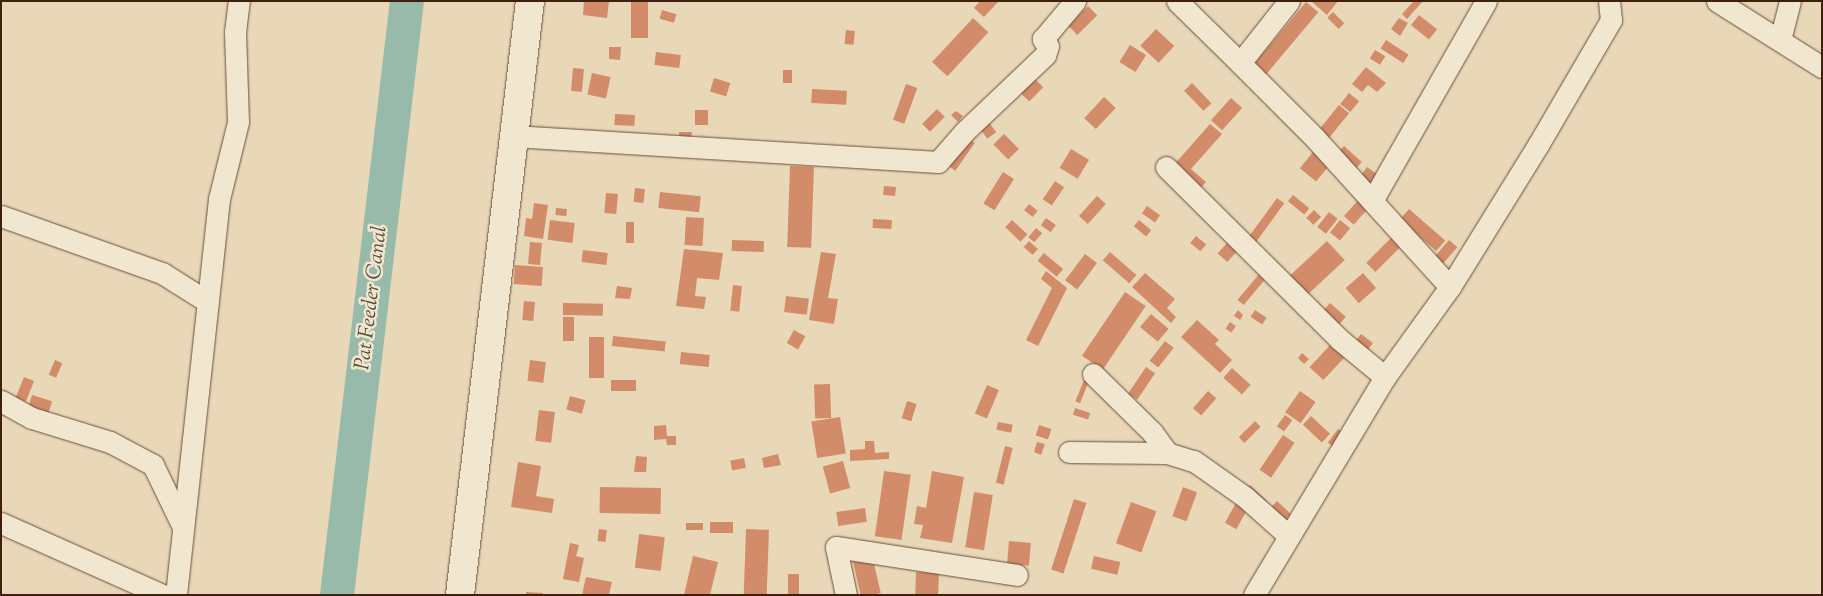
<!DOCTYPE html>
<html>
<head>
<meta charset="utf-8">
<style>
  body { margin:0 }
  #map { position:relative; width:1823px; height:596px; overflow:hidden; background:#e9d8b7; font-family:"Sorts Mill Goudy",serif }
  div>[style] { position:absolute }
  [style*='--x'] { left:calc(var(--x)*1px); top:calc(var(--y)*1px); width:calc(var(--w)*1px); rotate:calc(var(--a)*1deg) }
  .river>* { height:34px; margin:-17px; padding:0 17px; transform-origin:17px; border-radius:17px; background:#98baaa }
  .building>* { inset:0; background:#d38c6a; transform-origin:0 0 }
  .roads { filter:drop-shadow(0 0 1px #6a4e38) drop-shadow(0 0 1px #6a4e38) }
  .street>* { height:21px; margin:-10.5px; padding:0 10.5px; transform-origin:10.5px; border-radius:10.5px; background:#f1e6d0 }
  .secondary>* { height:28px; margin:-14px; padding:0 14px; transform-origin:14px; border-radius:14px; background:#f1e6d0 }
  span { translate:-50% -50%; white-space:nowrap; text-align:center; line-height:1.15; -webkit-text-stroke:5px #f1e6d0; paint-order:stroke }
  .water-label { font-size:21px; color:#5a4e3d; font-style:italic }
  .frame { position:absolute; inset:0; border:2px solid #3f200e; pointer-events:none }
</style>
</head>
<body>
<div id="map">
  <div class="river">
    <i style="--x:337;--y:595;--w:598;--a:-83.28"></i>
  </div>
  <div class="building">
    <i style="clip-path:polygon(584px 1px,609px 1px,607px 18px,583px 15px)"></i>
    <i style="left:631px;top:1px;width:17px;height:37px"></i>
    <i style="clip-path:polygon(980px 1px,999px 1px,984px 17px,974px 8px)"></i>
    <i style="clip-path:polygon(1311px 1px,1338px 1px,1327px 15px)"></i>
    <i style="clip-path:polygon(1414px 1px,1423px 1px,1407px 19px,1402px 14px)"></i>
    <i style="left:1306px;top:2px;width:16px;height:84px;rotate:40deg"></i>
    <i style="left:1088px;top:6px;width:13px;height:28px;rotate:45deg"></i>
    <i style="left:662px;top:10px;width:15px;height:9px;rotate:16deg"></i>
    <i style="left:1333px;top:12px;width:16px;height:8px;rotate:45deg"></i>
    <i style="left:1419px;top:15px;width:23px;height:13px;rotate:38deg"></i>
    <i style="left:973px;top:18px;width:21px;height:60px;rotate:43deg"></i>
    <i style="clip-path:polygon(1399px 18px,1408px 23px,1400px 36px,1391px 29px)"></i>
    <i style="left:1156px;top:29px;width:25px;height:23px;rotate:43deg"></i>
    <i style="left:846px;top:30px;width:9px;height:14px;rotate:6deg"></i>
    <i style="left:1386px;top:40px;width:27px;height:10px;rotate:33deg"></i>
    <i style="left:1130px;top:45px;width:19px;height:20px;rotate:32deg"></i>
    <i style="clip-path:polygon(609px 47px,621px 47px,620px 60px,609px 59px)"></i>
    <i style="left:1375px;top:50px;width:12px;height:10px;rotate:31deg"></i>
    <i style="left:656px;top:52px;width:25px;height:13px;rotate:7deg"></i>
    <i style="clip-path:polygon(1366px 67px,1386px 83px,1377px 92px,1368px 85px,1362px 92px,1352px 84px)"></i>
    <i style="left:573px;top:68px;width:11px;height:23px;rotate:5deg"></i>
    <i style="left:783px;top:70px;width:9px;height:13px"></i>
    <i style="left:592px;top:73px;width:19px;height:22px;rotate:12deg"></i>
    <i style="left:1032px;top:76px;width:16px;height:20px;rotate:45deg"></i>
    <i style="left:714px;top:78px;width:17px;height:14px;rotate:17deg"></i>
    <i style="left:1192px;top:83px;width:28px;height:11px;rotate:46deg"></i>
    <i style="left:906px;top:84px;width:12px;height:38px;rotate:20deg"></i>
    <i style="left:812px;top:89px;width:35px;height:14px;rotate:3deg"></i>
    <i style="left:1349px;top:93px;width:13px;height:14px;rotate:39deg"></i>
    <i style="left:1104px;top:97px;width:16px;height:29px;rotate:43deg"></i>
    <i style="left:1231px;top:98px;width:15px;height:30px;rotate:42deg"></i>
    <i style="left:1339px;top:105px;width:13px;height:34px;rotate:39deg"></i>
    <i style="left:937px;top:109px;width:11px;height:21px;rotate:45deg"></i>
    <i style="left:708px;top:110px;width:15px;height:13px;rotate:90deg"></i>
    <i style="clip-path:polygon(956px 111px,963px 116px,958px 122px,951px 115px)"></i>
    <i style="left:615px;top:114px;width:20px;height:11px;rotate:3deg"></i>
    <i style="left:988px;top:121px;width:14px;height:11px;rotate:54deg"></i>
    <i style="clip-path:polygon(1210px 124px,1222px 134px,1191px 169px,1206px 182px,1199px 190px,1172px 167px)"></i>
    <i style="clip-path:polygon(679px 132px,692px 132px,691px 141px,679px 142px)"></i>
    <i style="left:1004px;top:134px;width:21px;height:15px;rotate:45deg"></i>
    <i style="left:965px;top:136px;width:12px;height:34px;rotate:35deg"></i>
    <i style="left:1344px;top:146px;width:24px;height:12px;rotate:42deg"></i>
    <i style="left:1071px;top:149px;width:21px;height:22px;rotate:31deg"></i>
    <i style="left:1313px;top:152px;width:21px;height:21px;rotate:39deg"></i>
    <i style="left:790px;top:166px;width:24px;height:81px;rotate:2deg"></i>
    <i style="left:1367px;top:167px;width:14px;height:13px;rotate:36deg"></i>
    <i style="left:1003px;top:172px;width:13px;height:37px;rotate:32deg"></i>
    <i style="left:1055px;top:181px;width:11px;height:22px;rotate:34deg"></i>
    <i style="left:884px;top:186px;width:12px;height:9px;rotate:5deg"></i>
    <i style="left:635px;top:188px;width:10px;height:14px;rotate:6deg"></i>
    <i style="left:660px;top:192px;width:41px;height:16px;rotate:6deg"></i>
    <i style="left:606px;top:193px;width:12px;height:20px;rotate:5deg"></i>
    <i style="left:1293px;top:195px;width:21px;height:8px;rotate:39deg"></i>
    <i style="left:1097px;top:196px;width:12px;height:27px;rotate:42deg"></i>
    <i style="left:1362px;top:196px;width:13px;height:27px;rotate:42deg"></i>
    <i style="left:1277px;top:198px;width:9px;height:48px;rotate:36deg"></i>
    <i style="clip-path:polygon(534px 203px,548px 205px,543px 239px,524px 236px,526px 218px,532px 219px)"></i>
    <i style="left:1029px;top:204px;width:11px;height:8px;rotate:38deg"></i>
    <i style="left:1147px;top:206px;width:16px;height:9px;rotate:35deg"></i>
    <i style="left:556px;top:208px;width:11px;height:7px;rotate:5deg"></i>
    <i style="left:1409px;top:209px;width:48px;height:14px;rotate:41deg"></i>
    <i style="left:1314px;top:210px;width:10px;height:11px;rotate:45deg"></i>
    <i style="left:1329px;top:212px;width:11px;height:19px;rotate:38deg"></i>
    <i style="left:686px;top:217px;width:18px;height:28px;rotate:3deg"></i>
    <i style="left:1046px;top:218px;width:12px;height:9px;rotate:35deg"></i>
    <i style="left:873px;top:219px;width:19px;height:9px;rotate:3deg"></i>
    <i style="left:550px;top:220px;width:25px;height:20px;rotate:7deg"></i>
    <i style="left:1012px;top:220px;width:21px;height:10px;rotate:43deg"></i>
    <i style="left:1139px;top:220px;width:16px;height:8px;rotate:40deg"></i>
    <i style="left:1340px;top:220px;width:13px;height:16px;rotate:39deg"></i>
    <i style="left:626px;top:222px;width:8px;height:21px"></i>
    <i style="left:1036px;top:228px;width:8px;height:12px;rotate:40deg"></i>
    <i style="left:1196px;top:236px;width:13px;height:9px;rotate:39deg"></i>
    <i style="left:1391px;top:238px;width:13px;height:35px;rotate:45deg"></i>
    <i style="left:732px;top:240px;width:32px;height:11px;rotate:2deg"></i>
    <i style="left:1449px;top:240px;width:11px;height:26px;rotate:41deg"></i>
    <i style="left:1029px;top:241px;width:12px;height:8px;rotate:42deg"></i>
    <i style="left:1327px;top:241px;width:26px;height:51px;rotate:47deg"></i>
    <i style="left:530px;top:242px;width:12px;height:22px;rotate:5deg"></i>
    <i style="left:1227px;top:243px;width:13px;height:14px;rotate:42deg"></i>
    <i style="clip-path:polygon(684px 249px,723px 253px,719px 280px,697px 278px,695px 296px,706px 297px,704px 309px,676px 306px)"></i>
    <i style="left:583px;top:250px;width:25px;height:12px;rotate:7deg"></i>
    <i style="clip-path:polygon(821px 252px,836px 254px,828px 298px,838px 299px,834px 324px,809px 320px)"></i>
    <i style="left:1110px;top:252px;width:35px;height:11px;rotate:41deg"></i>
    <i style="left:1044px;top:253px;width:25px;height:10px;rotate:40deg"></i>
    <i style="left:1085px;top:254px;width:15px;height:33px;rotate:37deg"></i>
    <i style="left:515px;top:265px;width:28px;height:19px;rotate:4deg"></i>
    <i style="clip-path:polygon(1046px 271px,1067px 288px,1038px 346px,1026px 340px,1052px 288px,1041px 279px)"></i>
    <i style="clip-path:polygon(1145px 273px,1175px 299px,1167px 308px,1176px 317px,1171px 323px,1132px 287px)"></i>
    <i style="left:1260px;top:273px;width:8px;height:35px;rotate:40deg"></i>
    <i style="left:1363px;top:273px;width:20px;height:23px;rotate:49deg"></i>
    <i style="left:733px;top:285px;width:9px;height:26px;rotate:6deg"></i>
    <i style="clip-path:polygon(617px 286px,632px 288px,630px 299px,615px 298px)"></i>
    <i style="left:1125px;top:292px;width:25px;height:77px;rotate:34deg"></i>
    <i style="left:786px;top:296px;width:23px;height:16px;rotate:7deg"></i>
    <i style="left:524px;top:301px;width:11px;height:19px;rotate:5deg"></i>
    <i style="left:563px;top:303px;width:40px;height:12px;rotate:1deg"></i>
    <i style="left:1330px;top:303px;width:21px;height:14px;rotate:41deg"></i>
    <i style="clip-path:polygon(1238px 310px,1243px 315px,1240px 320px,1234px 316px)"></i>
    <i style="left:1255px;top:310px;width:14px;height:8px;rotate:34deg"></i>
    <i style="left:1151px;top:314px;width:23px;height:17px;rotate:40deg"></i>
    <i style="left:563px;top:317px;width:11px;height:24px"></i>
    <i style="clip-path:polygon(1197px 320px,1219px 340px,1215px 344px,1232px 360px,1220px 373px,1181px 337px)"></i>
    <i style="left:1230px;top:322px;width:7px;height:8px;rotate:34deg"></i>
    <i style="left:794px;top:330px;width:13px;height:15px;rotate:29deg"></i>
    <i style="left:1361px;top:334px;width:15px;height:12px;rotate:37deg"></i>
    <i style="left:613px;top:336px;width:53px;height:10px;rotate:6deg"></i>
    <i style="left:589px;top:337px;width:15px;height:41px"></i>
    <i style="left:1165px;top:341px;width:11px;height:25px;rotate:38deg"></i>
    <i style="left:1332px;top:343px;width:19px;height:33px;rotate:43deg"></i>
    <i style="left:681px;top:352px;width:29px;height:12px;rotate:6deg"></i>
    <i style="clip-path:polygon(1302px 353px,1309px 359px,1304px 364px,1298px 358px)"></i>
    <i style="left:55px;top:360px;width:8px;height:16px;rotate:23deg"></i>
    <i style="left:530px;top:360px;width:16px;height:21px;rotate:7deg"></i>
    <i style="left:1146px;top:367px;width:11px;height:32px;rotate:34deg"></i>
    <i style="left:1232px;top:368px;width:25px;height:13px;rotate:42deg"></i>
    <i style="left:24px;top:377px;width:11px;height:22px;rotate:22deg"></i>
    <i style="left:636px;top:380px;width:11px;height:25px;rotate:90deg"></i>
    <i style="left:1084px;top:380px;width:5px;height:23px;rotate:22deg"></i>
    <i style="left:830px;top:384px;width:34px;height:16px;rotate:88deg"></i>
    <i style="left:987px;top:385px;width:13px;height:31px;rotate:23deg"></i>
    <i style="left:1208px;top:391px;width:11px;height:23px;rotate:41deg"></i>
    <i style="left:1300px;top:391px;width:19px;height:26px;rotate:35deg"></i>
    <i style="left:32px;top:395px;width:21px;height:12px;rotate:17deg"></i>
    <i style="left:570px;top:396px;width:16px;height:14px;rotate:15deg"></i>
    <i style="left:907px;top:401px;width:10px;height:18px;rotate:17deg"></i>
    <i style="left:1075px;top:408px;width:16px;height:7px;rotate:18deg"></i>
    <i style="left:539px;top:410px;width:16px;height:31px;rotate:7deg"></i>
    <i style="left:1285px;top:415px;width:9px;height:14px;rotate:36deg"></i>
    <i style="left:1311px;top:416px;width:26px;height:12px;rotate:43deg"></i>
    <i style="left:840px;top:417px;width:37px;height:29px;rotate:81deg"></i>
    <i style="left:1255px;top:421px;width:8px;height:23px;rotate:45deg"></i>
    <i style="left:998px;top:422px;width:15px;height:8px;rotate:11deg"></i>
    <i style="clip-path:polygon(666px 425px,667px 436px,676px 436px,676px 445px,667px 445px,666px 439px,654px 440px,654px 426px)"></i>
    <i style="left:1039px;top:425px;width:13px;height:11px;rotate:18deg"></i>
    <i style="left:1338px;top:429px;width:10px;height:17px;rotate:37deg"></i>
    <i style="left:1283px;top:435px;width:14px;height:42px;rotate:34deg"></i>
    <i style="clip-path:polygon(865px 441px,874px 441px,875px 453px,889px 452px,889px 459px,850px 461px,850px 450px,865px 449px)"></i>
    <i style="clip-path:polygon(1037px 442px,1045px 444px,1041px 455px,1034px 452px)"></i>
    <i style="left:1005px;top:446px;width:8px;height:38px;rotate:14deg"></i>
    <i style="clip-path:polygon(778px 454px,781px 465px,764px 468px,762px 458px)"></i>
    <i style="clip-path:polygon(636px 456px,647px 457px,646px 472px,634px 472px)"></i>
    <i style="left:744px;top:458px;width:10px;height:14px;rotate:79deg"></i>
    <i style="left:843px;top:461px;width:28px;height:21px;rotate:75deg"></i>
    <i style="clip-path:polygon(518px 462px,541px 466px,536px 496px,554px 499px,552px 513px,511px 507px)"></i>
    <i style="left:884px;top:471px;width:27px;height:66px;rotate:8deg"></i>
    <i style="clip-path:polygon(932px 471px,964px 477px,952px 543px,920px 538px,923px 525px,914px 524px,917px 506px,926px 508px)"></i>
    <i style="clip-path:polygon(1250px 485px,1267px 501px,1263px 506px,1246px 491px)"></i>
    <i style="left:600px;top:487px;width:61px;height:26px;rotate:1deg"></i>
    <i style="left:1183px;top:487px;width:15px;height:31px;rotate:20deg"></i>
    <i style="left:974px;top:492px;width:19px;height:56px;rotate:9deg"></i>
    <i style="left:1074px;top:499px;width:13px;height:74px;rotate:18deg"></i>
    <i style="left:1237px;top:501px;width:13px;height:25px;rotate:29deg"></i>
    <i style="left:1277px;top:501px;width:19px;height:12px;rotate:43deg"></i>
    <i style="left:1131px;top:502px;width:27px;height:44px;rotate:20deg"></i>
    <i style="left:865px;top:508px;width:14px;height:29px;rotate:82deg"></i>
    <i style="left:733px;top:522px;width:11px;height:23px;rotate:90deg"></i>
    <i style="left:686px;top:523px;width:17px;height:7px"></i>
    <i style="left:599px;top:529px;width:8px;height:12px;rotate:7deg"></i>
    <i style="left:746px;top:529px;width:23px;height:66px;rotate:2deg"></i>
    <i style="left:639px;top:534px;width:26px;height:34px;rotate:7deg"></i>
    <i style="left:1009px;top:541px;width:22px;height:23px;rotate:5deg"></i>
    <i style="clip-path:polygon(570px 543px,579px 545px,576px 556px,584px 558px,579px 582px,563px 579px)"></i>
    <i style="left:872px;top:555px;width:39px;height:20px;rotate:77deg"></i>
    <i style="clip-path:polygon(693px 556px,718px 562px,710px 595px,684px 595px)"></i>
    <i style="left:1094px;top:556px;width:27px;height:13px;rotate:13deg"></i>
    <i style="left:916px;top:572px;width:23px;height:23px;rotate:2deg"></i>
    <i style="left:799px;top:574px;width:21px;height:11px;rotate:90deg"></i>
    <i style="clip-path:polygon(586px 577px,612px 582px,609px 595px,582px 595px)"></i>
    <i style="clip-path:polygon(526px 592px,543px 593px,543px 595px,526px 595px)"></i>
  </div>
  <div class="roads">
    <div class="street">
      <i style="--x:1177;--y:1;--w:88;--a:44.5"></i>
      <i style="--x:1717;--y:1;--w:124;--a:32.2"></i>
      <i style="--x:1780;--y:40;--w:40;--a:-75.6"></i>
      <i style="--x:513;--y:136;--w:426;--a:3.5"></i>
      <i style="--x:938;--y:162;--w:40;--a:-49"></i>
      <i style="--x:964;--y:132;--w:112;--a:-43.5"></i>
      <i style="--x:1045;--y:55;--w:9;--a:-72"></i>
      <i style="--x:1048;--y:46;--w:9;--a:-126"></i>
      <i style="--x:1043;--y:39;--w:50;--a:-49.9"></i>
      <i style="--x:1166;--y:167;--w:244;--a:44.8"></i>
      <i style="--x:1339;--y:339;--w:60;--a:39.6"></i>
      <i style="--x:1372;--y:201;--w:230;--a:-60.3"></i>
      <i style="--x:1;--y:216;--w:171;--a:19.5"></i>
      <i style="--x:162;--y:273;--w:54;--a:32.2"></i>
      <i style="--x:1450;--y:287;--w:167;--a:-58.2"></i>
      <i style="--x:1538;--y:145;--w:145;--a:-59.7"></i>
      <i style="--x:1611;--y:20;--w:19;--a:-96"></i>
      <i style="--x:1093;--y:374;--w:83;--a:44.5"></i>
      <i style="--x:1152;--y:432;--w:26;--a:54"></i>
      <i style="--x:1167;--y:453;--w:28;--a:17"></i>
      <i style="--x:1194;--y:461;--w:62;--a:35.2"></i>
      <i style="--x:1245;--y:497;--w:57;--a:41.5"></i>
      <i style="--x:1;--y:401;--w:35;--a:29"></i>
      <i style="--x:32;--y:418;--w:82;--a:17.1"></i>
      <i style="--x:110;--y:442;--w:49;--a:28.1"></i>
      <i style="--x:153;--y:465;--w:69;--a:64.2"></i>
      <i style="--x:1069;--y:452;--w:98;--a:0.6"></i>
      <i style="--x:1;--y:523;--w:177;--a:24"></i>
      <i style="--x:176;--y:595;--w:398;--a:-83.8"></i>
      <i style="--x:219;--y:199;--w:79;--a:-76.1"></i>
      <i style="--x:238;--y:122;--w:90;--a:-91.9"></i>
      <i style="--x:235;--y:32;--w:31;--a:-83"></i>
      <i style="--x:846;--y:595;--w:49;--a:-101.8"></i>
      <i style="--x:836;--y:547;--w:183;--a:8.8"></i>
      <i style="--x:1254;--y:595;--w:254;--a:-59"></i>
      <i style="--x:1385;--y:377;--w:111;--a:-54.2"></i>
      <i style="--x:1450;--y:287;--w:201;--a:-132.2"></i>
      <i style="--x:1315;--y:138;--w:106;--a:-135"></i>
      <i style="--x:1240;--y:63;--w:79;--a:-51.7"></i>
    </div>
    <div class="secondary">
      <i style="--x:460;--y:595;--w:598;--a:-83.28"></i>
    </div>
  </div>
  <div class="water-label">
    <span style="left:372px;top:298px;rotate:-83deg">Pat Feeder Canal</span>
  </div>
  <div class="frame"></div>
</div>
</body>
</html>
